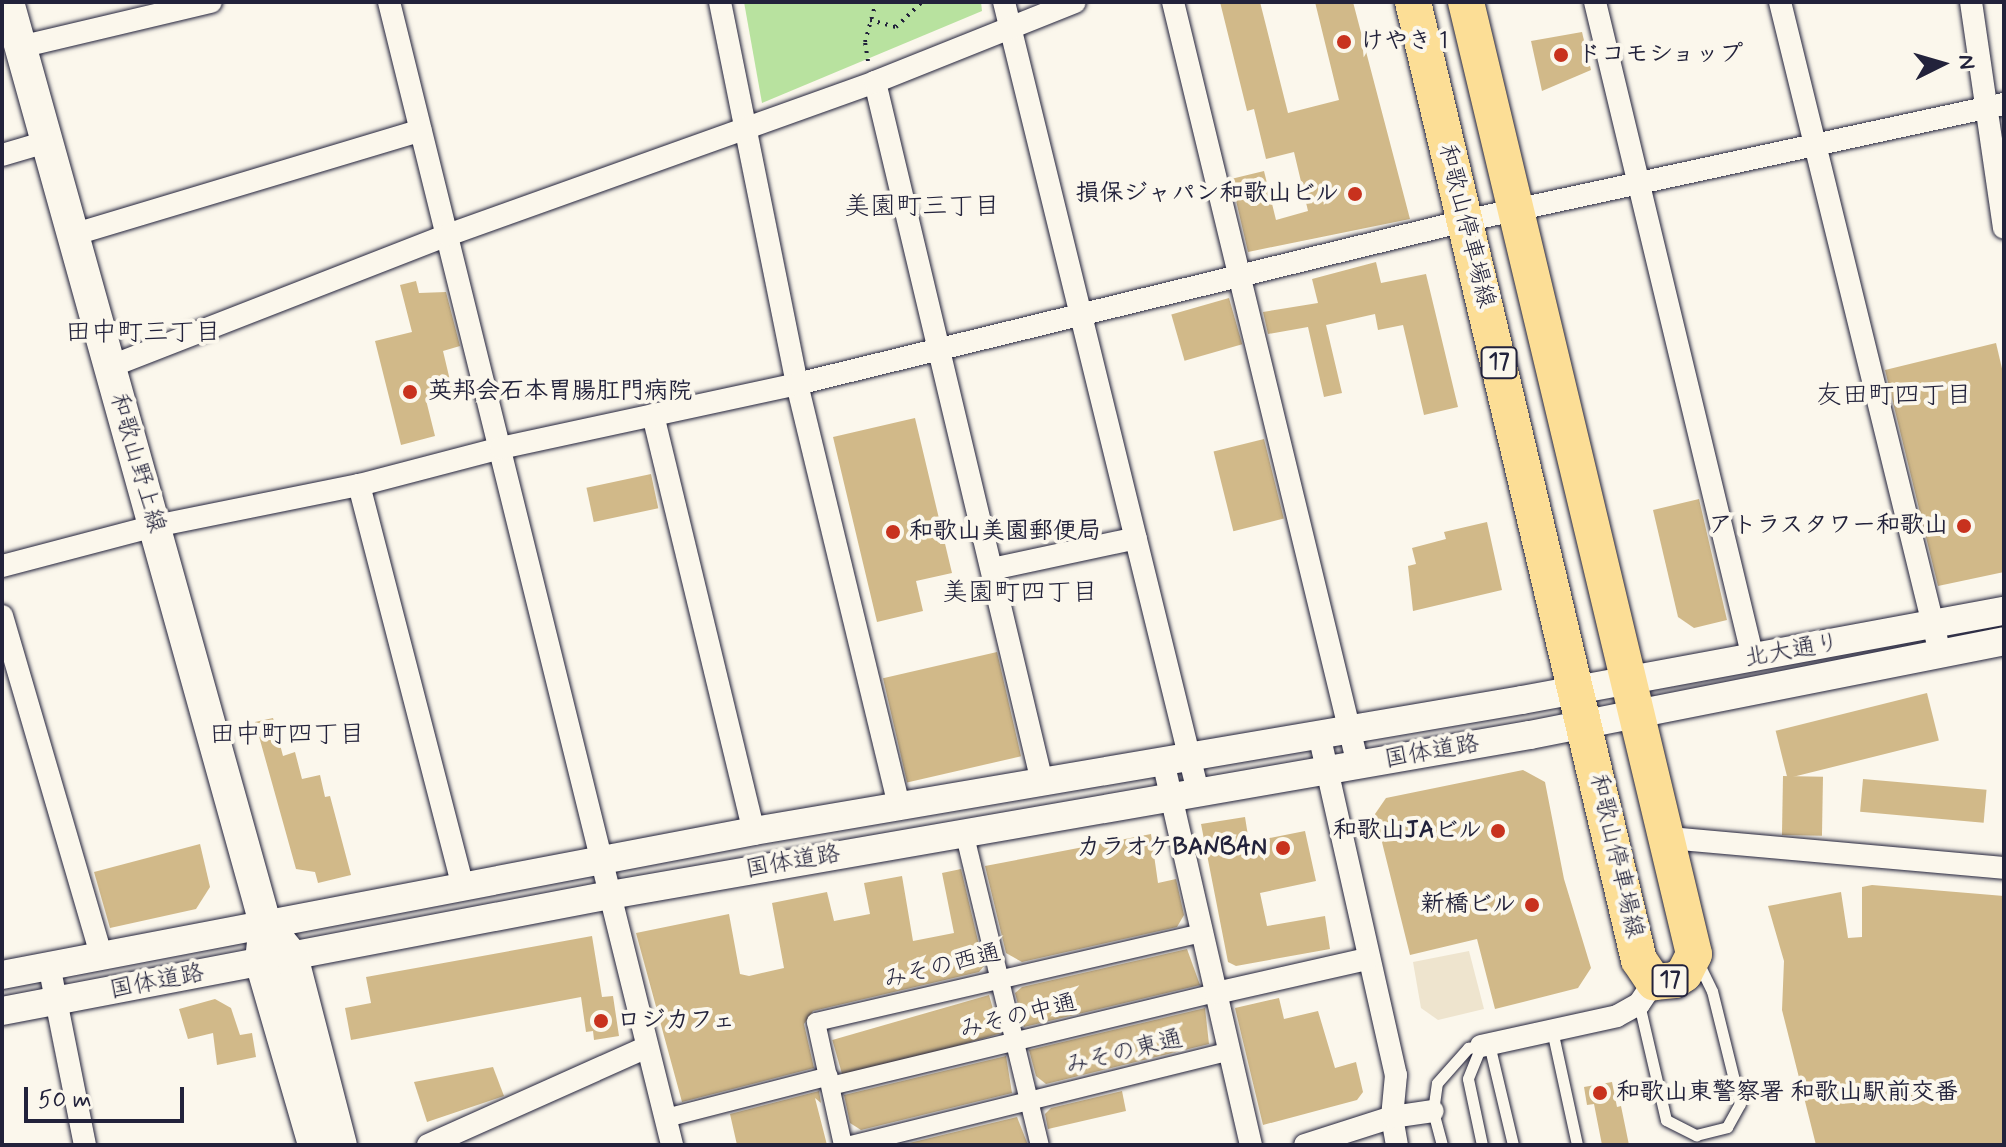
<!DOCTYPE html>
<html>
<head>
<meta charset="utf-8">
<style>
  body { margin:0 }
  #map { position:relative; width:2006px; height:1147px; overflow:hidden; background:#fbf7ec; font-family:Mynerve,"Klee One",sans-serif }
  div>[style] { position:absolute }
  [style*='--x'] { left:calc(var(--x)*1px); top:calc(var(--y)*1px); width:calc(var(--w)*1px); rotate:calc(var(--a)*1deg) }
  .built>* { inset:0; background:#eee4ce }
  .green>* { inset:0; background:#b8e29f }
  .building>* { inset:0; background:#d1b989; transform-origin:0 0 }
  .path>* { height:4px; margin-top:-2px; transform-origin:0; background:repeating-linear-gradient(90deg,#22223b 0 2px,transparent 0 8px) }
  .roads { filter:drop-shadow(0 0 2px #22223b) drop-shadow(0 0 2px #22223b) }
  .service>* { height:11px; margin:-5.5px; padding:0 5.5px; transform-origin:5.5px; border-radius:5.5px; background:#fbf7ec }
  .pedestrian>* { height:18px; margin:-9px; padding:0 9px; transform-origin:9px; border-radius:9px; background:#fbf7ec }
  .minor>* { height:22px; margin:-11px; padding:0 11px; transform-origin:11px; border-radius:11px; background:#fbf7ec }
  .tertiary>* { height:28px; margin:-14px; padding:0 14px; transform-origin:14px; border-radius:14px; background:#fbf7ec }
  .secondary>* { height:32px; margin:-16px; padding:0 16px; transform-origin:16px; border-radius:16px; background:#fbf7ec }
  .primary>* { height:36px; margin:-18px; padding:0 18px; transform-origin:18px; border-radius:18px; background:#fcde96 }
  .dots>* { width:22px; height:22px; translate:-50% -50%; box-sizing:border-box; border:4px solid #fbf7ec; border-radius:50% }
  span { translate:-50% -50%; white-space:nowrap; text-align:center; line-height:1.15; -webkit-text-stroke:8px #fbf7ec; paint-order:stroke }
  .shield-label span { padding:2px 6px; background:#fbf7ec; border:2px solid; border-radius:6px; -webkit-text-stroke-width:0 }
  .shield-label { font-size:22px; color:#22223b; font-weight:700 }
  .poi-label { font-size:24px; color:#22223b; font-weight:700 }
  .left { translate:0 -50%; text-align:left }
  .right { translate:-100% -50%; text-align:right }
  .street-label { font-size:24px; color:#22223b }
  .neighbourhood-label { font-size:26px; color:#22223b }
  .frame { position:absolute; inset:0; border:4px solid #22223b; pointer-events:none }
  .north { position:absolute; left:1902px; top:24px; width:80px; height:80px; -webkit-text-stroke:6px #fbf7ec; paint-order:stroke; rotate:85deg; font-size:22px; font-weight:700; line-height:32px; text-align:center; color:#22223b }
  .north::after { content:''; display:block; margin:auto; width:28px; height:36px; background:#22223b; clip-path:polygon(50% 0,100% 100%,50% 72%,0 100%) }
  .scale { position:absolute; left:24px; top:1087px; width:160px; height:36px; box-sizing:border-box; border:4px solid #22223b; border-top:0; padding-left:10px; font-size:24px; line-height:28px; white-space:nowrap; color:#22223b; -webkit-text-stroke:6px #fbf7ec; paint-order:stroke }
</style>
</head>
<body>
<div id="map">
  <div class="built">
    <i style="clip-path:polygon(1469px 951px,1484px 1009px,1438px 1020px,1421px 1008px,1413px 962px)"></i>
  </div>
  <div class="green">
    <i style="clip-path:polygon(744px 2px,981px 2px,982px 11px,762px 103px)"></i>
  </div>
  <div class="building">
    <i style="clip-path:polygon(1220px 2px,1260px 2px,1288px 113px,1339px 100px,1315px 2px,1353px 2px,1410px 219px,1248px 252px,1231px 179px,1264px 171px,1276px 220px,1308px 211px,1294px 152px,1266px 159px,1254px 109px,1247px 111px)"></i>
    <i style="clip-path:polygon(1582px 32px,1591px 70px,1542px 91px,1531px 41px)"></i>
    <i style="clip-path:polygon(1376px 262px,1381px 283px,1426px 274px,1458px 407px,1424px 415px,1403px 325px,1378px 330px,1375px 314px,1326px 325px,1342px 393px,1324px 397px,1308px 327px,1268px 334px,1263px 312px,1318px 303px,1312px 279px)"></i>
    <i style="clip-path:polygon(416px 281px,419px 293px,446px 292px,460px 346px,443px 351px,453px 393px,426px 400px,435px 436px,401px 445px,375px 341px,412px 332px,400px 285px)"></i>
    <i style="left:1229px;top:298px;width:48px;height:60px;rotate:74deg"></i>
    <i style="clip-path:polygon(1996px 343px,2004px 377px,2004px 572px,1938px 586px,1885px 370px)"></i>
    <i style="clip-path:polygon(915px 418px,952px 573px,916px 581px,923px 611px,877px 622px,833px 437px)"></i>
    <i style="left:1264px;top:439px;width:82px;height:52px;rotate:76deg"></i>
    <i style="left:651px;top:474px;width:35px;height:66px;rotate:78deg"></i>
    <i style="clip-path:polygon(1699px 499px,1727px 620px,1694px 628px,1678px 617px,1653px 510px)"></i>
    <i style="clip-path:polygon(1487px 522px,1502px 590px,1413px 611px,1408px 566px,1416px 564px,1412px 548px,1446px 539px,1444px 532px)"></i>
    <i style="left:997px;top:652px;width:107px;height:117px;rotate:77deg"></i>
    <i style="left:1927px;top:693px;width:49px;height:156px;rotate:76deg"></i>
    <i style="clip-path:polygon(273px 718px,283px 756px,295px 752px,302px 779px,320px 775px,325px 797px,330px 796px,351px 875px,318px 883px,315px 872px,296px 869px,255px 722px)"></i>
    <i style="clip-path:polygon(1523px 770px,1545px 782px,1564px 879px,1591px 968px,1578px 988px,1495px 1009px,1477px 939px,1410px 955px,1375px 814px,1386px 798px)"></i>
    <i style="left:1783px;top:776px;width:40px;height:59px;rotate:1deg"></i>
    <i style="left:1863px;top:779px;width:124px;height:33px;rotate:5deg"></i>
    <i style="clip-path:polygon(1245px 817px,1249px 842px,1305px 831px,1316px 881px,1260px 893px,1267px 926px,1325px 916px,1330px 949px,1236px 966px,1228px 962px,1201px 824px)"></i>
    <i style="clip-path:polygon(1151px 834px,1158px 883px,1176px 879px,1184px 915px,1177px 927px,1022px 962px,1006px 953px,985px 866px)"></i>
    <i style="clip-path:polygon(200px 844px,210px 887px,196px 909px,110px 928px,94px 872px)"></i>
    <i style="clip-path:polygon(961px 869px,984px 966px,979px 972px,813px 1011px,804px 1024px,814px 1068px,682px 1102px,636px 933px,729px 914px,740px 974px,749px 976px,784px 968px,772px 903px,827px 892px,834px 921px,870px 914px,864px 883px,902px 876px,913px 941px,954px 933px,942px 873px)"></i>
    <i style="clip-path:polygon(1872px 885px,2004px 896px,2004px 1145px,1816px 1145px,1782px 1010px,1784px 961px,1768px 906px,1841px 892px,1848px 938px,1862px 937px,1862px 887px)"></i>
    <i style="clip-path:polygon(592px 936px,602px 997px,613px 996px,619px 1036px,594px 1040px,593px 1031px,586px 1032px,581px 997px,351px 1040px,345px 1008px,371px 1003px,366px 977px)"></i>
    <i style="clip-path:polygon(1187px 949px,1200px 985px,1024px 1027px,1015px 993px,1022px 987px)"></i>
    <i style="left:989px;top:995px;width:40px;height:163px;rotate:74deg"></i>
    <i style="clip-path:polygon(1279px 998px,1284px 1019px,1318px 1011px,1335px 1068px,1356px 1062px,1363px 1092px,1357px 1100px,1263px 1125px,1235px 1008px)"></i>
    <i style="clip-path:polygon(215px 999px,231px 1008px,240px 1035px,252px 1033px,256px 1057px,217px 1065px,213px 1033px,188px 1039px,179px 1009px)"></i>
    <i style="clip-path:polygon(1205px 1008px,1209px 1044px,1046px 1084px,1036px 1076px,1029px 1050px)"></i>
    <i style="clip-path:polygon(1006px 1056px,1012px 1093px,861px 1130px,850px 1123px,844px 1095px)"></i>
    <i style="clip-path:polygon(493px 1067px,504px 1096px,427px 1122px,414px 1082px)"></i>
    <i style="clip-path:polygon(1612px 1082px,1617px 1107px,1621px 1106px,1629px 1145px,1602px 1145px,1594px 1104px,1587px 1105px,1584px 1087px)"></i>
    <i style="clip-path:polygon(819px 1091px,821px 1103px,815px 1098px,827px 1145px,737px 1145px,730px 1114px)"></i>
    <i style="clip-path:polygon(1122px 1091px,1126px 1111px,1048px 1129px,1045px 1114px,1051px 1108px)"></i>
    <i style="clip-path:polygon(1017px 1117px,1028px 1145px,901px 1145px)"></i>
  </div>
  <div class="path">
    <i style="--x:870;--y:20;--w:27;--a:15"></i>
    <i style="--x:896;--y:27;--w:36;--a:-44"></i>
    <i style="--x:868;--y:61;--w:19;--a:-99"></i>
    <i style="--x:865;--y:42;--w:41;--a:-74.6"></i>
  </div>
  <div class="roads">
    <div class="service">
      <i style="--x:1639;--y:1004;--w:119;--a:76.9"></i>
      <i style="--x:1666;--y:1120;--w:34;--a:27"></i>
      <i style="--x:1696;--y:1135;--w:32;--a:-14"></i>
      <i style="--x:1727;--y:1127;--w:26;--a:-61"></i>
      <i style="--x:1740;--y:1104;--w:116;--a:-103.9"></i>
      <i style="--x:1712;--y:991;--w:32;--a:-116"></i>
      <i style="--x:1552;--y:1030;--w:118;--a:77.7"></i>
      <i style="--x:1489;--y:1044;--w:104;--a:76.6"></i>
      <i style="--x:1481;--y:1046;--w:35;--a:112"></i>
      <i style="--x:1468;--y:1079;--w:67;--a:78"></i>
      <i style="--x:1442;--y:1145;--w:35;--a:-105"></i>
      <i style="--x:1433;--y:1111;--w:28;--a:-82"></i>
      <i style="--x:1437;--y:1083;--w:47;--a:-48.5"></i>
      <i style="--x:1468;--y:1048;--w:13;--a:-9"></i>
    </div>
    <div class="pedestrian">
      <i style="--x:964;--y:832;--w:322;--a:76.4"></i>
      <i style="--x:831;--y:1086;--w:396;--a:-13.6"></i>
      <i style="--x:666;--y:1118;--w:168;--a:-14.4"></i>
      <i style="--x:843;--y:1145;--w:126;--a:-102.4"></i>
      <i style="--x:816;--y:1022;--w:397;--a:-13"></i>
      <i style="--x:851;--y:1145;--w:388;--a:-13.9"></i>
    </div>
    <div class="minor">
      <i style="--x:389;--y:2;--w:1178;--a:76.09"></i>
      <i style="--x:720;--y:2;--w:390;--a:78.6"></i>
      <i style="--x:797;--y:384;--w:434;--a:76.4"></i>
      <i style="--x:1004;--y:2;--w:813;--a:76.2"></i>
      <i style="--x:1173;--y:2;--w:785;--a:76.37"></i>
      <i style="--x:1595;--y:2;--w:675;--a:76.46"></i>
      <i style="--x:1780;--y:2;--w:670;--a:76.19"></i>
      <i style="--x:1971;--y:2;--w:228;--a:81.7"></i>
      <i style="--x:20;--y:47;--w:196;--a:-13.3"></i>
      <i style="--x:875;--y:82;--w:720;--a:76.58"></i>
      <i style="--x:2;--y:155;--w:46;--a:-16.5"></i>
      <i style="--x:72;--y:235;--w:364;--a:-16.7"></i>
      <i style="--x:109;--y:367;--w:364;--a:-21.3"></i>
      <i style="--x:448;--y:235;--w:454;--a:-19.7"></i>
      <i style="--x:875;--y:82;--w:215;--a:-21.8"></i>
      <i style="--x:653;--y:415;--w:428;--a:76.4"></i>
      <i style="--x:359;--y:485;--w:415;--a:75.5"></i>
      <i style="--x:2;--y:566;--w:158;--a:-14.7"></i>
      <i style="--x:155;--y:526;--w:208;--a:-11.4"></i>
      <i style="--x:359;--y:485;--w:147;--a:-14.6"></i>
      <i style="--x:501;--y:448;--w:303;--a:-12.2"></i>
      <i style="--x:797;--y:384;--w:687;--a:-13.73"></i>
      <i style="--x:1464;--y:221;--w:553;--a:-12.23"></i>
      <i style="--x:992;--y:569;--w:147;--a:-12.1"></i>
      <i style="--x:2;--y:616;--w:353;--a:73.7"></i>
      <i style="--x:1319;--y:734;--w:350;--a:77.3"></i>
      <i style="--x:1396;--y:1075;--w:42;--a:95.4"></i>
      <i style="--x:1392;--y:1117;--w:28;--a:80"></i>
      <i style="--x:1163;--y:761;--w:394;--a:77.1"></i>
      <i style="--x:1669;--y:838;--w:336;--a:5.1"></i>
      <i style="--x:49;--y:965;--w:184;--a:78.7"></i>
      <i style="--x:1216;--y:993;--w:155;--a:-12.7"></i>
      <i style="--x:1481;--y:1046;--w:139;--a:-12.4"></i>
      <i style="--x:1617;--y:1016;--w:25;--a:-29"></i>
      <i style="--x:1639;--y:1004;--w:27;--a:-56"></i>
      <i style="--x:428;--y:1145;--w:240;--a:-24.1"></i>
      <i style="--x:1305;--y:1145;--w:91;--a:-17.8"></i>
      <i style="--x:1392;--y:1117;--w:41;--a:-8.3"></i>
    </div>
    <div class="tertiary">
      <i style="--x:2;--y:975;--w:766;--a:-10.84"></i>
      <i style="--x:754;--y:831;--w:779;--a:-9.68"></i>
      <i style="--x:1522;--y:700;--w:490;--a:-10.5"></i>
      <i style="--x:2;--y:1011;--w:619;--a:-10.8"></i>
      <i style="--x:610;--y:895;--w:934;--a:-9.87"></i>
      <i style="--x:1530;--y:735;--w:483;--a:-11.2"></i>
    </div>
    <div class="secondary">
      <i style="--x:8;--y:2;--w:956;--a:74.41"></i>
      <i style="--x:265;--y:923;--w:39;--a:96"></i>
      <i style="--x:261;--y:962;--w:191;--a:73.8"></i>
      <i style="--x:265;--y:923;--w:43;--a:50.7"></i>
      <i style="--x:292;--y:956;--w:195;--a:75.5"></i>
    </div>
    <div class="primary">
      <i style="--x:1413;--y:2;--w:984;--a:76.73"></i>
      <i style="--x:1639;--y:960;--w:27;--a:56"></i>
      <i style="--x:1654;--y:982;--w:21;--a:-5"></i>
      <i style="--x:1675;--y:980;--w:11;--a:-34"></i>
      <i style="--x:1684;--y:974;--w:22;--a:-63"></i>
      <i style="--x:1694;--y:954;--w:979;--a:-103.47"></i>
    </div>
  </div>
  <div class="dots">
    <i style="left:1344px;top:42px;background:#c8321e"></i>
    <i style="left:1561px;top:55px;background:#c8321e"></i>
    <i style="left:1355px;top:194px;background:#c8321e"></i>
    <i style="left:410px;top:392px;background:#c8321e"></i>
    <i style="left:1964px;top:526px;background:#c8321e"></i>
    <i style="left:893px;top:532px;background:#c8321e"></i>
    <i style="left:1498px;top:831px;background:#c8321e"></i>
    <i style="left:1283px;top:848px;background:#c8321e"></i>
    <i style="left:1532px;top:905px;background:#c8321e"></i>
    <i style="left:601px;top:1021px;background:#c8321e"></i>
    <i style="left:1600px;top:1093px;background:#c8321e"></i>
  </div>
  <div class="shield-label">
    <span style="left:1499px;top:363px">17</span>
    <span style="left:1670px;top:981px">17</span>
  </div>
  <div class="poi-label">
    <span class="left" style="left:1360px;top:42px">けやき１</span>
    <span class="left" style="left:1577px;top:55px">ドコモショップ</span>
    <span class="right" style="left:1339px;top:194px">損保ジャパン和歌山ビル</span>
    <span class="left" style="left:428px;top:392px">英邦会石本胃腸肛門病院</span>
    <span class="right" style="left:1948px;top:526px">アトラスタワー和歌山</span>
    <span class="left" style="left:909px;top:532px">和歌山美園郵便局</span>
    <span class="right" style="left:1482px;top:831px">和歌山JAビル</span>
    <span class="right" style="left:1267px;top:848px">カラオケBANBAN</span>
    <span class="right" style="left:1516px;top:905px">新橋ビル</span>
    <span class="left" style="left:617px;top:1021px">ロジカフェ</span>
    <span class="left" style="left:1616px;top:1093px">和歌山東警察署 和歌山駅前交番</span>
  </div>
  <div class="street-label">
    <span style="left:1466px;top:226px;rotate:76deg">和歌山停車場線</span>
    <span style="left:137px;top:463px;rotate:74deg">和歌山野上線</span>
    <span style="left:1792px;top:651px;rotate:-10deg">北大通り</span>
    <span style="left:1432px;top:752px;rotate:-10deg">国体道路</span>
    <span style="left:1616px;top:856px;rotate:77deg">和歌山停車場線</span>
    <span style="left:793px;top:862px;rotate:-10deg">国体道路</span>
    <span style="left:942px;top:967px;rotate:-14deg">みその西通</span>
    <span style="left:157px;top:982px;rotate:-11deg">国体道路</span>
    <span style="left:1018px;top:1017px;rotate:-14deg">みその中通</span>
    <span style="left:1124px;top:1053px;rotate:-14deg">みその東通</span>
  </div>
  <div class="neighbourhood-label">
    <span style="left:922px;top:208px">美園町三丁目</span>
    <span style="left:143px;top:334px">田中町三丁目</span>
    <span style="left:1894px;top:397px">友田町四丁目</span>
    <span style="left:1020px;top:594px">美園町四丁目</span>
    <span style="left:287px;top:736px">田中町四丁目</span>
  </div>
  <div class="frame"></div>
  <div class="north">N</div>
  <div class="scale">50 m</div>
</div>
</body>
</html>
